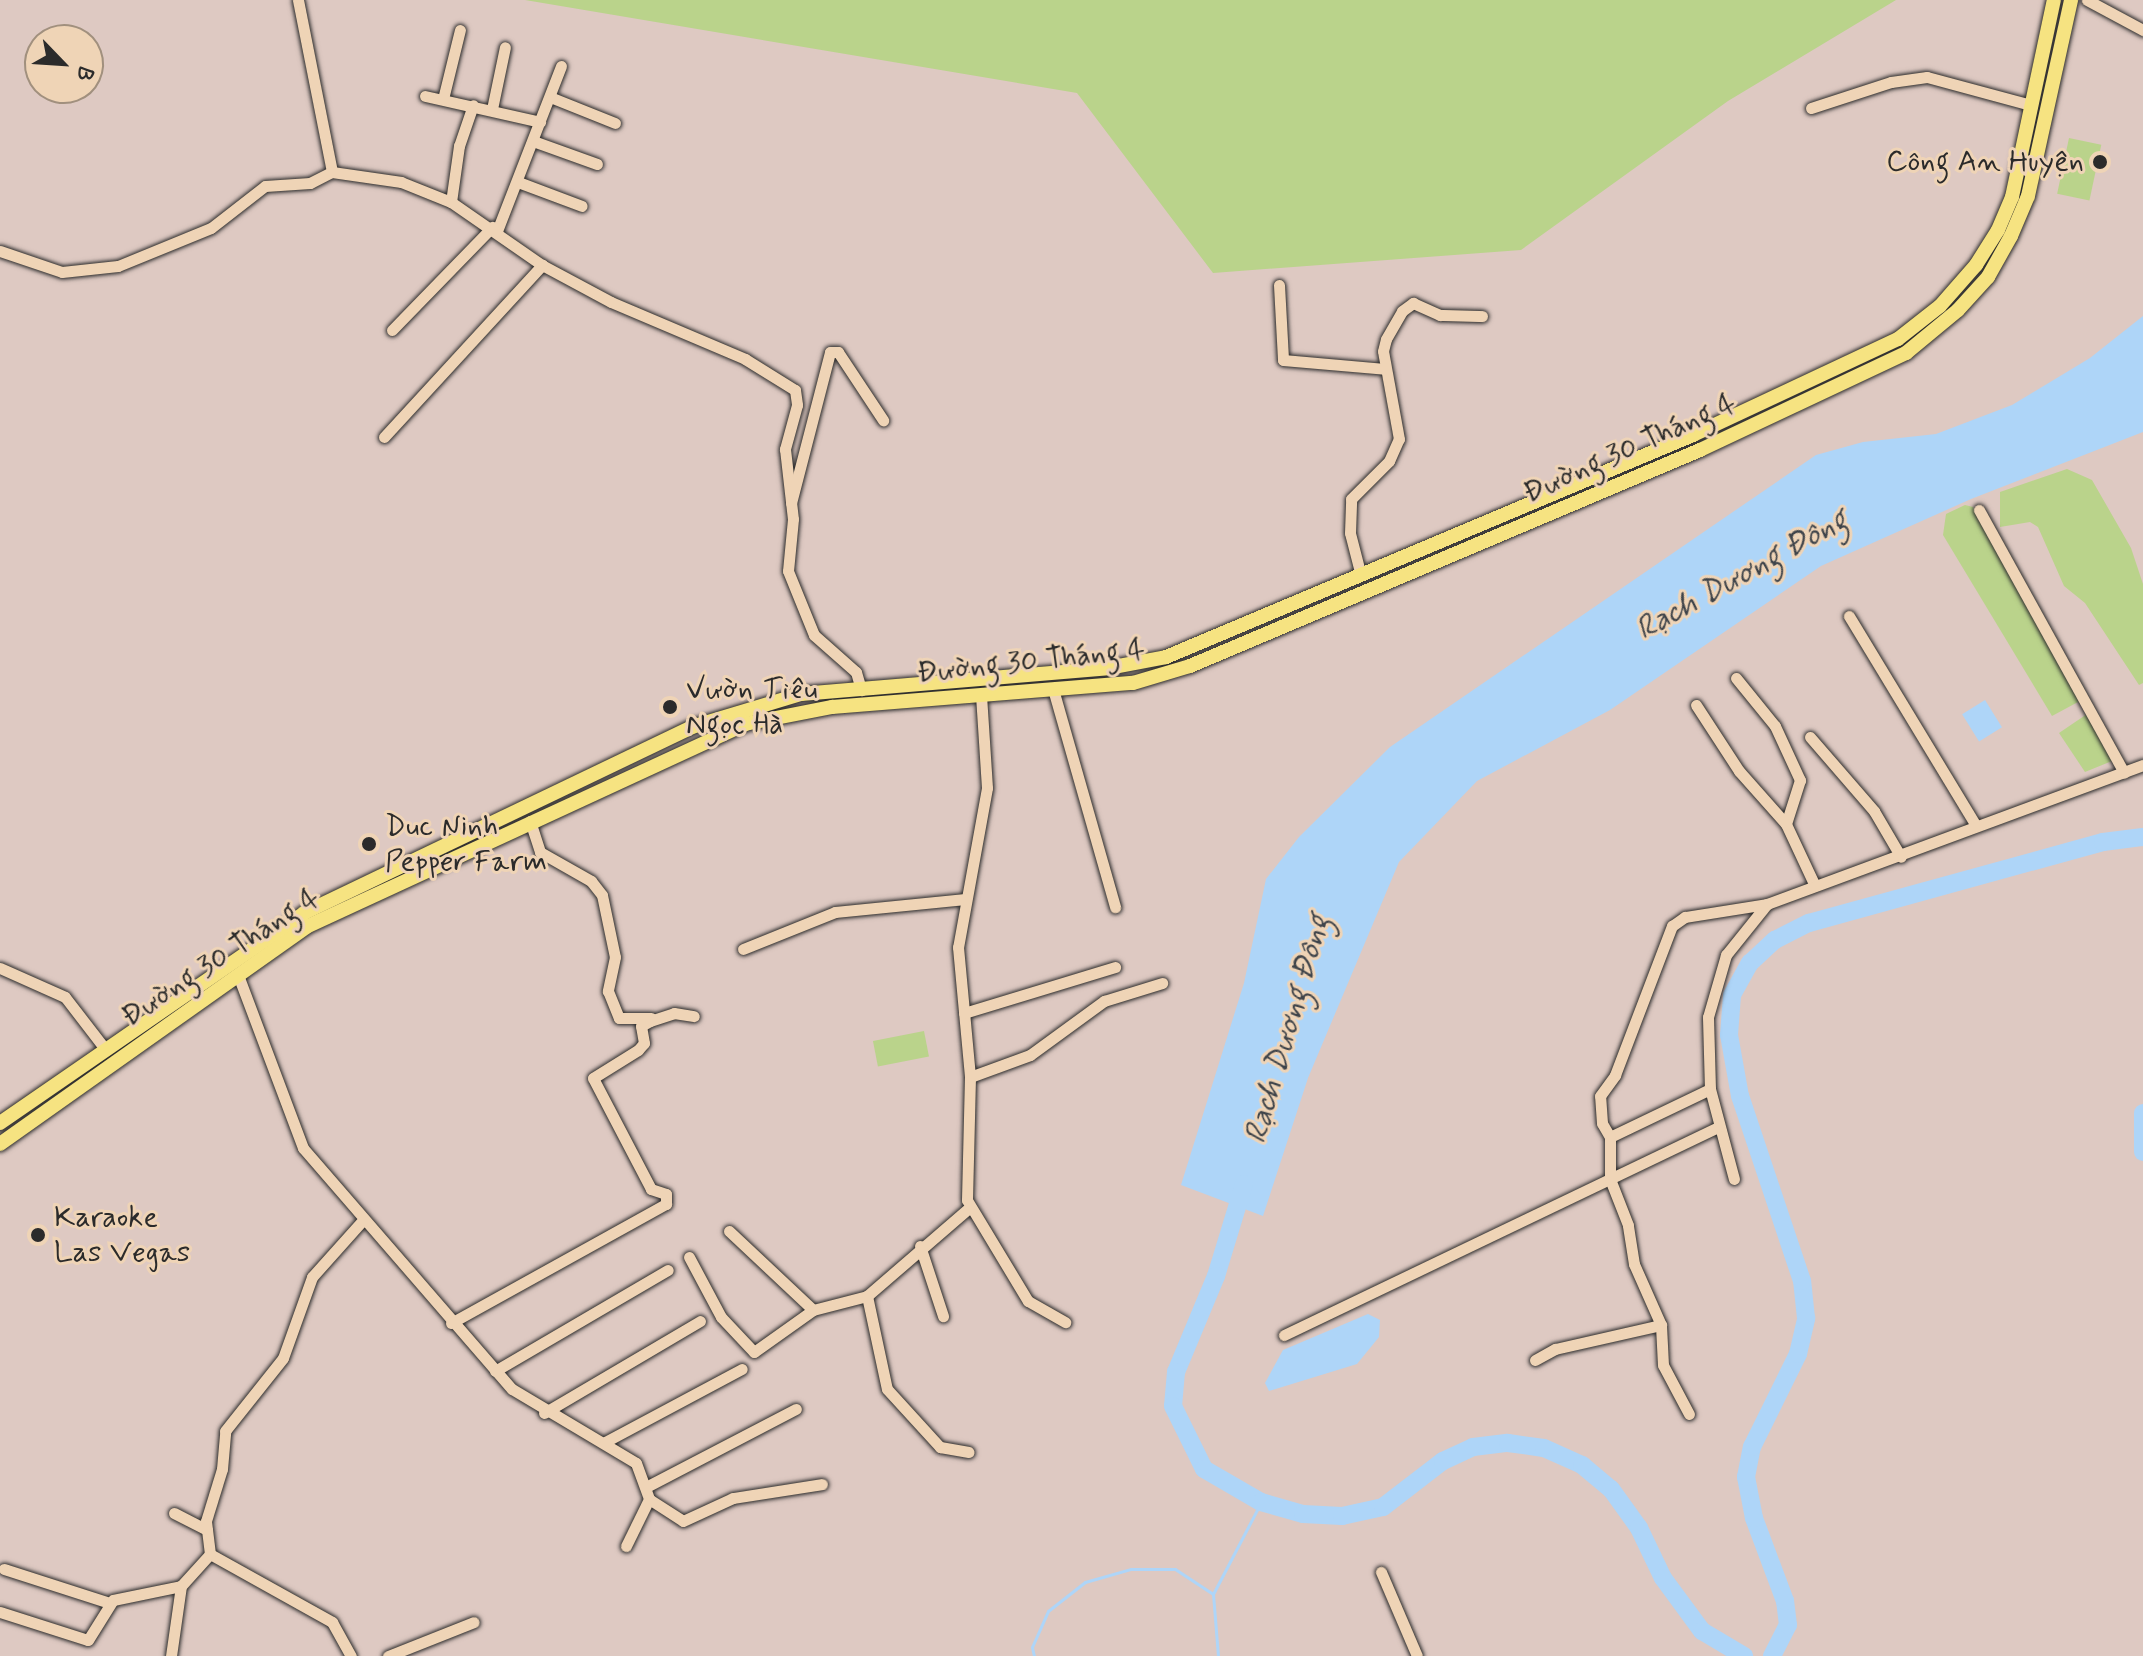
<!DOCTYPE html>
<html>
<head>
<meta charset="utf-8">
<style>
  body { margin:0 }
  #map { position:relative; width:2143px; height:1656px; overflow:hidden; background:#dec9c2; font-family:Mynerve,sans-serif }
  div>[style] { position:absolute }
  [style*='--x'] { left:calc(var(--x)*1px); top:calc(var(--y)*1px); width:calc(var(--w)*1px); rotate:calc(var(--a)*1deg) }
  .green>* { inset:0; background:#bad38b; transform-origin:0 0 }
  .water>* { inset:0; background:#aed5f8; transform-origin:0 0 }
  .stream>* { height:3px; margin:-1.5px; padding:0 1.5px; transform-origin:1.5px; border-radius:1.5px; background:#aed5f8 }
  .river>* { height:18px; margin:-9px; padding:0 9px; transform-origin:9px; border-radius:9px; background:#aed5f8 }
  .roads { filter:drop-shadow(0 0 2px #2b2b2b) drop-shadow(0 0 2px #2b2b2b) }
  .minor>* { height:11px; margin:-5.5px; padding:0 5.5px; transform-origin:5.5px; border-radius:5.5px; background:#efd4b6 }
  .major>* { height:14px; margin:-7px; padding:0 7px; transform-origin:7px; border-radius:7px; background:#f6e381 }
  .dots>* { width:22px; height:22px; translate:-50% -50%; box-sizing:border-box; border:4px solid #efd4b6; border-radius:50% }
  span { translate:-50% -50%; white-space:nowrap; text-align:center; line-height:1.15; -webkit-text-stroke:6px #efd4b6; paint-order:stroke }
  .poi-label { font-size:30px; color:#2b2b2b }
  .right { translate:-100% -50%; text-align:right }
  .left { translate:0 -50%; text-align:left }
  .street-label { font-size:30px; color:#2b2b2b }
  .water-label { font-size:32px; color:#3f444a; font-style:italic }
  .north { position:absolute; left:24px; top:24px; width:80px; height:80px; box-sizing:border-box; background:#efd4b6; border:2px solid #a1907e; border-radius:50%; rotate:115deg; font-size:22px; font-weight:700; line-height:32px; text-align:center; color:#2b2b2b }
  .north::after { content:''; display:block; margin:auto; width:28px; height:36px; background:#2b2b2b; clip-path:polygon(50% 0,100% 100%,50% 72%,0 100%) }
</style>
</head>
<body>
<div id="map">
  <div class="green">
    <i style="clip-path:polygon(525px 0,1896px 0,1728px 101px,1521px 250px,1213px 273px,1077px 93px)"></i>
    <i style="left:2069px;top:138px;width:33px;height:57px;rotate:12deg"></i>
    <i style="clip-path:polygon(2067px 469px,2092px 480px,2131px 548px,2143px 584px,2143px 683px,2139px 685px,2085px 603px,2064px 586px,2038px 527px,2030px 522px,2000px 527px,2000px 492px)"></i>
    <i style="clip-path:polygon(1965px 505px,1973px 507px,2079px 694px,2078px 702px,2052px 716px,1943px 535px,1946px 514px)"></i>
    <i style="clip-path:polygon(2087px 714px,2112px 761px,2085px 772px,2059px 733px)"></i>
    <i style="left:924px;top:1031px;width:26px;height:52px;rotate:79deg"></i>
  </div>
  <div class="water">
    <i style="clip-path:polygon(2143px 316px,2143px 432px,1971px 499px,1821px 566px,1610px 710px,1477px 781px,1399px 862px,1308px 1078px,1263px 1216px,1181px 1185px,1244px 983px,1266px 879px,1299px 837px,1390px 747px,1816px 455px,1863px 442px,1936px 434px,2012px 405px,2090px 358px)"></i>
    <i style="left:1985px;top:700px;width:32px;height:27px;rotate:58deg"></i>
    <i style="clip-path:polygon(1368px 1314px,1380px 1320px,1379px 1337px,1357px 1364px,1269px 1391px,1265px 1383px,1283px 1350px)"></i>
  </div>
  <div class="stream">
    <i style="--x:1034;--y:1656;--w:9;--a:-103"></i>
    <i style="--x:1032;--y:1647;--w:39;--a:-66"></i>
    <i style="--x:1048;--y:1611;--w:47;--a:-38.1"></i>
    <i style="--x:1085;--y:1582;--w:48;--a:-15.8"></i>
    <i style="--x:1131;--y:1569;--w:44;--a:0"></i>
    <i style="--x:1175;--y:1569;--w:45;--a:33.3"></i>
    <i style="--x:1218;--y:1656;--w:62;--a:-94.6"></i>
    <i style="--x:1213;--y:1594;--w:104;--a:-62.4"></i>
  </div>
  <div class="river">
    <i style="--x:2143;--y:1113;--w:39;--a:90"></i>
    <i style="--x:1244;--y:1184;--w:96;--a:106.9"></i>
    <i style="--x:1216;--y:1276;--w:104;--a:112.6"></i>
    <i style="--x:1176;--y:1372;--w:34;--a:95"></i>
    <i style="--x:1173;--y:1406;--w:70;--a:63.8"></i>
    <i style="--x:1204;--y:1469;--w:66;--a:30.1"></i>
    <i style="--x:1261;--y:1502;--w:44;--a:15.9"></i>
    <i style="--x:1303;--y:1514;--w:39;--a:3"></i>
    <i style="--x:1342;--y:1516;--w:42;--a:-12.4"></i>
    <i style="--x:1383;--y:1507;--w:76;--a:-37.5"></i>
    <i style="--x:1443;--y:1461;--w:33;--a:-25"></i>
    <i style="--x:1473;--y:1447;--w:35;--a:-7"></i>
    <i style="--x:1508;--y:1443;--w:36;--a:8"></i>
    <i style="--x:1544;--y:1448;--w:42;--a:24.1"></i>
    <i style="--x:1582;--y:1465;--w:38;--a:40"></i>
    <i style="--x:1611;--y:1489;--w:48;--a:54.3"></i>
    <i style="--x:1639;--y:1528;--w:55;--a:64.4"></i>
    <i style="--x:1663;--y:1578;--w:66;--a:53.7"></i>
    <i style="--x:1702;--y:1631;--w:49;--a:30.8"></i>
    <i style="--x:1772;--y:1656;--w:35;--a:-63"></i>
    <i style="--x:1788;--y:1625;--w:24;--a:-97"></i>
    <i style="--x:1785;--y:1601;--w:89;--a:-110.5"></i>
    <i style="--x:1754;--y:1518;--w:42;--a:-101"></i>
    <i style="--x:1746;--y:1477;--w:31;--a:-79"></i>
    <i style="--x:1752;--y:1447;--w:104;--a:-63.7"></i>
    <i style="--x:1798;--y:1354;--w:37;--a:-77"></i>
    <i style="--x:1806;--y:1318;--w:37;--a:-96"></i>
    <i style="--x:1802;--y:1281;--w:195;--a:-108.5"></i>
    <i style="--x:1740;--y:1096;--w:62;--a:-100.2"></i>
    <i style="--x:1729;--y:1035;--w:40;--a:-85.7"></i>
    <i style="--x:1732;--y:995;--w:37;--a:-61"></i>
    <i style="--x:1750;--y:963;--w:34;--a:-43"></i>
    <i style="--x:1775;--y:940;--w:38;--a:-27"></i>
    <i style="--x:1809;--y:923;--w:305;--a:-15.4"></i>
    <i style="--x:2103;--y:842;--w:40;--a:-7.1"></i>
  </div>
  <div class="roads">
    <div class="minor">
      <i style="--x:298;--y:0;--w:175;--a:78.8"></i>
      <i style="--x:2087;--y:0;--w:64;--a:28.2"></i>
      <i style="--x:425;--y:96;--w:118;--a:12.7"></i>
      <i style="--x:550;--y:97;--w:70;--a:21.8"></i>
      <i style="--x:443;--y:99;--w:71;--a:-76.2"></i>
      <i style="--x:1811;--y:108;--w:84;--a:-18"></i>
      <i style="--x:1891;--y:82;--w:36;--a:-8"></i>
      <i style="--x:1927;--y:77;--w:108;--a:15.1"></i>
      <i style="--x:492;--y:109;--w:63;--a:-78.2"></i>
      <i style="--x:533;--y:141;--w:68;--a:19.8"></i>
      <i style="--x:518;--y:182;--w:68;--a:20.6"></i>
      <i style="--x:451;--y:202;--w:57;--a:-81.9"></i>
      <i style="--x:459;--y:146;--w:43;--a:-71.1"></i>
      <i style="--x:497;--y:231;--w:177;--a:-68.8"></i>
      <i style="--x:0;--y:251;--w:65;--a:18.7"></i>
      <i style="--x:62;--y:272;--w:56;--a:-6.1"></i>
      <i style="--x:118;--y:266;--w:100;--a:-22.2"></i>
      <i style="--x:211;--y:228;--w:68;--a:-37.9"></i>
      <i style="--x:265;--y:186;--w:45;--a:-3.8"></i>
      <i style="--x:310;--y:183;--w:25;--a:-27"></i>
      <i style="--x:332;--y:172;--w:70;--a:8.2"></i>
      <i style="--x:401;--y:182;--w:54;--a:21.8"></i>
      <i style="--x:451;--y:202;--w:111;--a:34.7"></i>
      <i style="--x:542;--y:265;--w:78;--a:28.2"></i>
      <i style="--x:611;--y:302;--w:146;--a:23"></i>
      <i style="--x:745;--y:359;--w:59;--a:31.8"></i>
      <i style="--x:795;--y:390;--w:15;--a:82"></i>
      <i style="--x:797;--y:405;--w:46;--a:105.3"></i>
      <i style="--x:785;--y:449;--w:70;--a:83.5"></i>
      <i style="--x:793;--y:519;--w:52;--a:95.5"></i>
      <i style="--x:788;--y:571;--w:69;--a:67.9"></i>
      <i style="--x:814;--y:635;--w:56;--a:41.4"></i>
      <i style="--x:856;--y:672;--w:19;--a:74"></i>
      <i style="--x:1279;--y:285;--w:75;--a:86.9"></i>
      <i style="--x:1283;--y:360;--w:102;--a:5"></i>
      <i style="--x:392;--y:330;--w:144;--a:-45.8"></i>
      <i style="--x:384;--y:437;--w:234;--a:-47.4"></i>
      <i style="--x:791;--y:503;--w:156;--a:-75.5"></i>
      <i style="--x:830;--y:352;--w:8;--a:0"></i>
      <i style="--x:838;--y:352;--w:82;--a:56.5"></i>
      <i style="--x:1979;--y:510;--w:300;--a:61.1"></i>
      <i style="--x:1360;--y:572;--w:40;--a:-104.4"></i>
      <i style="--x:1350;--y:533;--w:34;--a:-88"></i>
      <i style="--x:1351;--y:499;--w:54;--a:-45"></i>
      <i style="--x:1389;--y:461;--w:24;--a:-66"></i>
      <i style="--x:1399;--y:439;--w:89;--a:-100.3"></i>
      <i style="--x:1383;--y:351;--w:12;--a:-76"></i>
      <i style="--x:1386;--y:339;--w:32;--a:-60"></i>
      <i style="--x:1402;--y:311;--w:14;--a:-36"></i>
      <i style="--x:1413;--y:303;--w:30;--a:24"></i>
      <i style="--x:1440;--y:315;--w:42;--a:1.4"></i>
      <i style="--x:1849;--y:616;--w:245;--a:58.8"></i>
      <i style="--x:1736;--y:678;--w:62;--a:50.9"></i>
      <i style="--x:1775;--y:726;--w:60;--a:65.2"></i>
      <i style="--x:1800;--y:780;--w:46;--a:107.7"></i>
      <i style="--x:1053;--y:689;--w:227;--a:74.1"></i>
      <i style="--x:981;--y:695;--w:93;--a:86.3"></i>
      <i style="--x:987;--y:788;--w:162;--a:100.3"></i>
      <i style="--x:958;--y:947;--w:131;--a:84.7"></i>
      <i style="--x:970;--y:1077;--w:123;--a:91.4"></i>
      <i style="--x:967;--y:1200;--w:118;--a:58.9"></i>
      <i style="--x:1028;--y:1301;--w:43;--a:29.6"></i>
      <i style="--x:1696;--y:705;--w:79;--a:56.9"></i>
      <i style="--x:1739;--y:771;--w:71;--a:48.4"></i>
      <i style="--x:1786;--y:824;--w:68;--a:64.9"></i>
      <i style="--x:1810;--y:737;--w:98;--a:49.1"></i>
      <i style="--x:1874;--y:811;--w:53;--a:59.6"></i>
      <i style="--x:530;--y:821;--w:33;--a:72"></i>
      <i style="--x:540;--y:852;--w:59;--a:29.6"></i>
      <i style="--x:591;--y:881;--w:18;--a:52"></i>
      <i style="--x:602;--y:895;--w:63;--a:78.2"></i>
      <i style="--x:615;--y:957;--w:35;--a:102"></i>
      <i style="--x:608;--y:991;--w:29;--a:68"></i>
      <i style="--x:619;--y:1018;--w:32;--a:0"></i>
      <i style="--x:743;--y:949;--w:99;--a:-21.9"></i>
      <i style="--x:835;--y:912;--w:131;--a:-5.7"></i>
      <i style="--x:0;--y:968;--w:71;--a:24"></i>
      <i style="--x:65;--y:997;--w:67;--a:52.3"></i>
      <i style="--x:238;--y:975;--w:185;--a:69.4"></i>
      <i style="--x:303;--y:1148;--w:319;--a:49.1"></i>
      <i style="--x:512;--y:1389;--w:144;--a:30.8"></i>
      <i style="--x:636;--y:1463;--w:38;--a:70"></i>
      <i style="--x:649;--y:1499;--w:40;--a:32.9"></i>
      <i style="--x:683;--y:1521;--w:55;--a:-24.7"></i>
      <i style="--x:733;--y:1498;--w:90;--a:-8.9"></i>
      <i style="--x:964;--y:1013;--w:158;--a:-16.9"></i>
      <i style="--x:970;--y:1077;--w:64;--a:-20.1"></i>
      <i style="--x:1030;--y:1055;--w:92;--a:-36.1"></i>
      <i style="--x:1104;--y:1001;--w:61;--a:-17.2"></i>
      <i style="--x:1610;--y:1137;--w:111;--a:-25.6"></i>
      <i style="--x:1734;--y:1179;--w:93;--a:-104.9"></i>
      <i style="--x:1710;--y:1089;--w:72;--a:-91.6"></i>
      <i style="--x:1708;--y:1017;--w:65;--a:-73.8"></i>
      <i style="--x:1726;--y:955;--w:65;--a:-51.2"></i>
      <i style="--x:1767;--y:904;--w:401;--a:-20.3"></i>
      <i style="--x:729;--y:1231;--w:115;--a:43.2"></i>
      <i style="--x:920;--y:1246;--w:74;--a:71.8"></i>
      <i style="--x:689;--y:1257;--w:68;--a:61.9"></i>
      <i style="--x:721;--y:1317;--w:48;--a:46.7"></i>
      <i style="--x:754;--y:1352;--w:72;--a:-35.4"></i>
      <i style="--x:813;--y:1310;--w:56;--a:-14.5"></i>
      <i style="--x:867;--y:1296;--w:135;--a:-40.8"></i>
      <i style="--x:867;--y:1296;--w:95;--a:77.9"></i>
      <i style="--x:887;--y:1389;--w:79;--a:47.6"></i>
      <i style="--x:940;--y:1447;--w:29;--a:10"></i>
      <i style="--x:451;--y:1323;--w:246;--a:-29"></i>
      <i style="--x:666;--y:1204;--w:10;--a:-90"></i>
      <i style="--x:666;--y:1194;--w:16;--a:-162"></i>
      <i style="--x:651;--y:1189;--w:125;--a:-117.6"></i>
      <i style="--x:593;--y:1078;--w:53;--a:-31.9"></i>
      <i style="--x:638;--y:1050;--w:9;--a:-49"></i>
      <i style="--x:644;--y:1043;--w:17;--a:-100"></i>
      <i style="--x:641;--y:1026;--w:10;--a:-29"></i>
      <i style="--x:650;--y:1021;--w:25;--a:-18"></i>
      <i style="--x:674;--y:1013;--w:20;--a:9"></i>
      <i style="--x:1284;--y:1335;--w:482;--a:-25.6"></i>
      <i style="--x:1535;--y:1360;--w:23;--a:-29"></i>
      <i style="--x:1555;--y:1349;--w:109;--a:-12.8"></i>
      <i style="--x:495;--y:1371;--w:200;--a:-30.3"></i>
      <i style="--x:544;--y:1413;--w:181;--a:-30.5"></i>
      <i style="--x:1689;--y:1414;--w:55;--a:-118"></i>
      <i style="--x:1663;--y:1365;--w:40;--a:-92.9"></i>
      <i style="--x:1661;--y:1325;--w:67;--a:-113.9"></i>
      <i style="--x:1634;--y:1264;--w:39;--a:-99"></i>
      <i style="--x:1628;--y:1225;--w:49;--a:-111.4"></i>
      <i style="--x:1610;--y:1179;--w:42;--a:-90"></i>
      <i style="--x:1610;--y:1137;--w:16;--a:-120"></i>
      <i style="--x:1602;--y:1123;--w:27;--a:-94"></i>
      <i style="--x:1600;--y:1096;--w:26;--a:-54"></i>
      <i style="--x:1615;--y:1075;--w:160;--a:-69.1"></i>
      <i style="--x:1672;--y:926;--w:16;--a:-35"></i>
      <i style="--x:1685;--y:917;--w:83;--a:-9"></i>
      <i style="--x:605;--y:1442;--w:155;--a:-28.1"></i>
      <i style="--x:646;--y:1487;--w:169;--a:-27.5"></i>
      <i style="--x:174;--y:1513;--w:37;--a:27"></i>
      <i style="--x:626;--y:1546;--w:52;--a:-63.9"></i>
      <i style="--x:210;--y:1554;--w:140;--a:29.1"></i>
      <i style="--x:332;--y:1622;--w:39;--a:61"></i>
      <i style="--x:4;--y:1569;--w:111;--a:17.8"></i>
      <i style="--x:1381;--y:1572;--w:91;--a:66.8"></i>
      <i style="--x:0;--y:1612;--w:92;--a:17.7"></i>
      <i style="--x:88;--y:1640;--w:47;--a:-58"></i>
      <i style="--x:113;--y:1600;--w:69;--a:-11.6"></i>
      <i style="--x:171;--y:1656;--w:71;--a:-81.9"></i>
      <i style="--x:181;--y:1586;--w:43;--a:-47.8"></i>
      <i style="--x:210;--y:1554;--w:33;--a:-97"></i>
      <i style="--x:206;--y:1521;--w:54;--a:-72.9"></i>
      <i style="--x:222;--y:1469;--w:38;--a:-85"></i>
      <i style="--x:225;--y:1431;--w:93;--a:-51.5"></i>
      <i style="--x:283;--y:1358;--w:86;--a:-70.3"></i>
      <i style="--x:312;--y:1277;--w:75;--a:-48.2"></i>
      <i style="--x:388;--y:1656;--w:92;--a:-21.6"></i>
    </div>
    <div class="major">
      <i style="--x:0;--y:1123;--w:369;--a:-34.6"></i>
      <i style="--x:304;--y:913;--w:433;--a:-25.6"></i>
      <i style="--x:695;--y:726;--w:111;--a:-16.8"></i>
      <i style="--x:801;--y:694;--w:308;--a:-4.8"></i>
      <i style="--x:1108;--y:668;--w:59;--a:-10.7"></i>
      <i style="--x:1166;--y:657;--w:572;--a:-22.84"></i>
      <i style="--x:1693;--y:435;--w:226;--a:-25.1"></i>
      <i style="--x:1898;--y:339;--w:53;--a:-38.2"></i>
      <i style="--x:1940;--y:306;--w:55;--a:-48.7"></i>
      <i style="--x:1976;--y:265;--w:41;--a:-57.8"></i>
      <i style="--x:1998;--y:230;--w:36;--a:-67"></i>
      <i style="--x:2012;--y:197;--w:201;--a:-78"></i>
      <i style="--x:0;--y:1144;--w:375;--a:-35.3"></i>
      <i style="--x:306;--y:927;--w:484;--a:-24.8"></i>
      <i style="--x:745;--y:724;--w:89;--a:-11.1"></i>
      <i style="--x:832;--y:707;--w:302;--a:-4.6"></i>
      <i style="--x:1133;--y:683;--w:59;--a:-16.6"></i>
      <i style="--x:1190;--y:666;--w:554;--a:-22.95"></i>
      <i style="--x:1700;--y:450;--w:228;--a:-25.2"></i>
      <i style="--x:1906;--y:353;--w:67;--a:-39.6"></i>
      <i style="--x:1958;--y:310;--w:45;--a:-47.7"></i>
      <i style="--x:1988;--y:277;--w:47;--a:-60.7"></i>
      <i style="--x:2011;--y:236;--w:43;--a:-67"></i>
      <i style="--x:2028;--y:196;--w:201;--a:-77.6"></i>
    </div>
  </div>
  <div class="dots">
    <i style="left:2100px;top:162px;background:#2b2b2b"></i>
    <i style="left:670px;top:707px;background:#2b2b2b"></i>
    <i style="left:369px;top:844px;background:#2b2b2b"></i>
    <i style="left:38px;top:1235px;background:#2b2b2b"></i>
  </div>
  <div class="poi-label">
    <span class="right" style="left:2084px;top:162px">Công An Huyện</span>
    <span class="left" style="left:686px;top:707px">Vườn Tiêu<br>Ngọc Hà</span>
    <span class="left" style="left:385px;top:844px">Duc Ninh<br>Pepper Farm</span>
    <span class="left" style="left:54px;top:1235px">Karaoke<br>Las Vegas</span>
  </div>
  <div class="street-label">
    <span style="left:1630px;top:449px;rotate:-24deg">Đường 30 Tháng 4</span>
    <span style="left:1031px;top:662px;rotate:-6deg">Đường 30 Tháng 4</span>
    <span style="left:221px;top:958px;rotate:-33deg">Đường 30 Tháng 4</span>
  </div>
  <div class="water-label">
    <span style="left:1742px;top:575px;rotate:-29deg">Rạch Dương Đông</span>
    <span style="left:1288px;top:1029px;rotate:-74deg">Rạch Dương Đông</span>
  </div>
  <div class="north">B</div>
</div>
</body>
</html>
